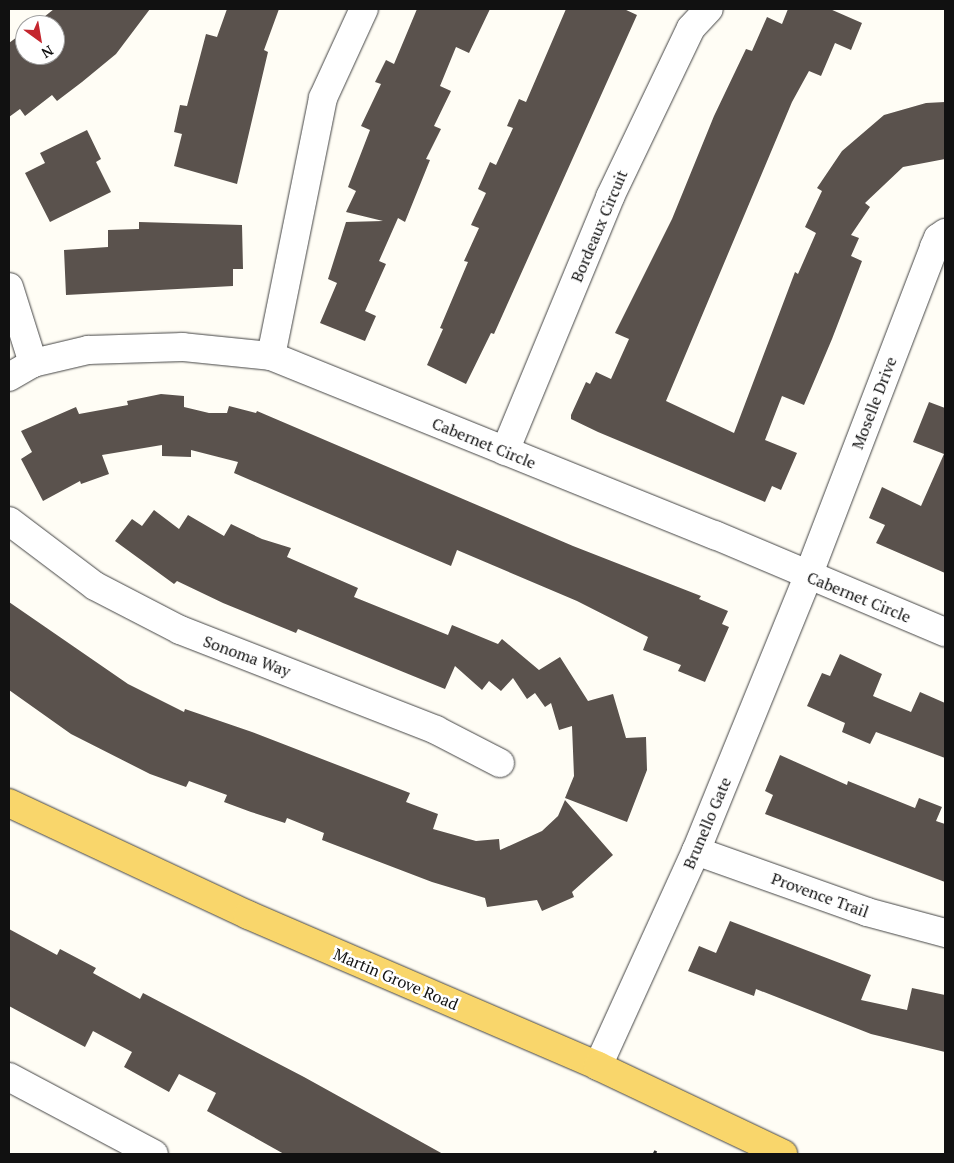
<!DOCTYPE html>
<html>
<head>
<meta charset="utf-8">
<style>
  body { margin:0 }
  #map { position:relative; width:954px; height:1163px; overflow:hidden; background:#fffdf5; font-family:"PT Serif",serif }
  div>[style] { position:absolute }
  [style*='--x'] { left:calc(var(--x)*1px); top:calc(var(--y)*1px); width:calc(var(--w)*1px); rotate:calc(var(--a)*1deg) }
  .building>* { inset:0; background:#5a524d }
  .path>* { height:3px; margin-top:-1.5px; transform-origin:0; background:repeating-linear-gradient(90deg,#333 0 5px,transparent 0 7.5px) }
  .roads { filter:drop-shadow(0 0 1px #444) drop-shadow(0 0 1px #444) }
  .minor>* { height:28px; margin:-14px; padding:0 14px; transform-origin:14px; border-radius:14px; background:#fff }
  .major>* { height:28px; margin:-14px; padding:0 14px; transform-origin:14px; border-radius:14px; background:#f9d66b }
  span { translate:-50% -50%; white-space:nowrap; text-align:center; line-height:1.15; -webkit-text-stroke:5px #fff; paint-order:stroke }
  .street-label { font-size:16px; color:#111 }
  .frame { position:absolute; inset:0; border:10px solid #111; pointer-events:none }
  .north { position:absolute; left:15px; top:15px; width:50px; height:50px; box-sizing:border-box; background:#fff; border:1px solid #a0a0a0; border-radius:50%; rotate:148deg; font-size:14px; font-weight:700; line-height:20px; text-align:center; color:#111 }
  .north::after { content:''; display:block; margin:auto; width:18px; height:22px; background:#c4262e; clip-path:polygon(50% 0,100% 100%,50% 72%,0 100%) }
</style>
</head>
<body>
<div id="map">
  <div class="building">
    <i style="clip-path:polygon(54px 9px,150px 9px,116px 54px,82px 82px,57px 101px,52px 95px,25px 116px,20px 109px,9px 117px,9px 43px,25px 31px,25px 55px,55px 55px,55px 25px,34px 25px)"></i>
    <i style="clip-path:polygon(227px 9px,279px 9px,264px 50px,268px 52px,237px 184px,174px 166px,182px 134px,174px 132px,180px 105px,187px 106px,206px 34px,217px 37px)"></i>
    <i style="clip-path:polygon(417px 9px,490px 9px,469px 53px,456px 47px,440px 86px,451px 91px,434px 126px,441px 129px,426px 159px,430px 160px,405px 222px,398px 218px,379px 261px,386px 264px,365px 311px,376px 316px,365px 341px,320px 323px,337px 283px,328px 279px,346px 222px,383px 221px,346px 212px,356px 191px,348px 187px,370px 130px,361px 126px,381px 84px,375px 82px,386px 60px,394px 64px)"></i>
    <i style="clip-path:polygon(566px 9px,624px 9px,637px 15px,494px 334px,491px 333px,466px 384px,427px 365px,443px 329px,440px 328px,468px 262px,464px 261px,479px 228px,471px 225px,486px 193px,478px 189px,490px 162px,496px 165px,513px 128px,507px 126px,519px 99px,526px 102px)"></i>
    <i style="clip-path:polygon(788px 9px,830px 9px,862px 23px,851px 50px,835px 43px,821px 76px,809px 71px,792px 102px,666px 401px,734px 433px,795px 272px,798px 274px,816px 233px,805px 227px,822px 191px,817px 188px,842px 151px,884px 115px,926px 103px,945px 102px,945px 159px,903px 167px,865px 203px,870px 207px,851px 235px,859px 238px,851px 256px,862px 261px,832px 339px,804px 405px,782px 396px,765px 440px,797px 453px,781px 490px,772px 486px,765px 502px,598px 432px,571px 419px,571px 415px,586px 382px,590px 384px,596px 372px,611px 379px,629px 339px,615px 333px,672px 219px,714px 116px,746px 49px,752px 51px,767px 17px,782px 24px)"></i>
    <i style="clip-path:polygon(87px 130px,101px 159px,96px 162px,111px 192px,50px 222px,25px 173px,45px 163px,40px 153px)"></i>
    <i style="clip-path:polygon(139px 222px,242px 225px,243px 269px,233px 269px,233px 286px,66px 295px,64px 250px,108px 247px,108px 230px,139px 229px)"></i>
    <i style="clip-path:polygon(161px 394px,184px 396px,184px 407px,209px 413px,227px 413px,229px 406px,256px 413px,257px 411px,573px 546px,701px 596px,699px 599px,728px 611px,722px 624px,729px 627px,705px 682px,678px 671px,681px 665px,643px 650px,648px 637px,577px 601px,457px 550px,451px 566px,234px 473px,238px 462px,191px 450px,191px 457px,162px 456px,162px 445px,102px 455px,109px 474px,81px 484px,80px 481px,43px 501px,21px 459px,32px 452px,21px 431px,76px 407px,79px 414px,128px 405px,127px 401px)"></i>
    <i style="clip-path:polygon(929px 402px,945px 408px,945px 573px,876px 543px,885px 525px,869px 518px,882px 487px,921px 506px,944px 454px,913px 442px)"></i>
    <i style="clip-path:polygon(154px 510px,179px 529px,188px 515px,224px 536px,231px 524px,262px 539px,291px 548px,287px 557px,358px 588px,354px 597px,448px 635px,452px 625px,498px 644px,502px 639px,539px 670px,560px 657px,588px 701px,613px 694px,626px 738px,646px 737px,647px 770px,627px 822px,565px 798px,574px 776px,572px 726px,559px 730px,551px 703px,545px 707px,535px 693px,527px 699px,513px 678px,501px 691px,489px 681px,482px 690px,455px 666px,445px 689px,298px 629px,296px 633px,223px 603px,177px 581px,174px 584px,115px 541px,132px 519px,142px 526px)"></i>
    <i style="clip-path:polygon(9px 602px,128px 684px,184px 712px,185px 709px,252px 732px,410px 793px,406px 802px,438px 814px,433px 829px,476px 841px,499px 839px,500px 850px,542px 831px,558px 816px,565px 800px,613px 855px,572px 892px,574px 897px,542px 911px,537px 900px,487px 907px,485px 898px,432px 882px,322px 840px,324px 833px,287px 818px,285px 823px,251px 812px,224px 802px,227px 795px,189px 781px,186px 787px,150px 774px,71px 734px,9px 690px)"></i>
    <i style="clip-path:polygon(840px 654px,882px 674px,873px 696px,911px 712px,920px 692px,945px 703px,945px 758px,876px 732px,870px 744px,842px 732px,845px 723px,807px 706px,822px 673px,830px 676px)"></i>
    <i style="clip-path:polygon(780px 755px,847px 785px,848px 781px,915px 808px,919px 798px,942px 807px,936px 821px,945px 824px,945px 882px,765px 814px,773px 795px,765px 791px)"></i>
    <i style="clip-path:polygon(730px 921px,871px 975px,861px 1000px,907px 1010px,912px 988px,945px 995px,945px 1052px,871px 1034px,756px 989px,754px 996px,688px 971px,699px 946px,716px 953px)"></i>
    <i style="clip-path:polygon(9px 929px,57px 955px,60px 949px,96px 968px,93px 973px,140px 999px,143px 993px,304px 1077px,443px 1154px,284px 1154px,207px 1111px,216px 1093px,179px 1074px,169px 1092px,124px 1067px,132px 1052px,93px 1031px,85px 1047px,9px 1006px)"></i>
  </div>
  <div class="path">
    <i style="--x:654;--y:1154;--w:4;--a:-63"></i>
  </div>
  <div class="roads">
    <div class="minor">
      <i style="--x:9;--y:287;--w:80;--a:72.5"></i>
      <i style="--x:271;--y:356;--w:263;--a:-78.6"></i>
      <i style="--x:323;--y:98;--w:98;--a:-65.3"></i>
      <i style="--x:9;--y:377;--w:28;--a:-30"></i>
      <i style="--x:33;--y:363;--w:57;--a:-13.3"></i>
      <i style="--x:88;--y:350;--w:95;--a:-1.8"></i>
      <i style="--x:183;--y:347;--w:88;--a:5.8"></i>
      <i style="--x:271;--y:356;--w:479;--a:22"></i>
      <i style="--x:715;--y:535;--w:250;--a:22.9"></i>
      <i style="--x:505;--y:451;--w:275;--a:-67.5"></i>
      <i style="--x:610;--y:197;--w:187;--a:-64.4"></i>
      <i style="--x:691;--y:28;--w:26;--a:-47"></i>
      <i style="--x:9;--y:521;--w:108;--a:37.1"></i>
      <i style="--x:95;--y:586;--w:96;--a:27.4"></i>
      <i style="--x:180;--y:630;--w:275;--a:21.3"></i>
      <i style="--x:436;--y:730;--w:72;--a:27.3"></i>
      <i style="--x:696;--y:851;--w:182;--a:19.6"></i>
      <i style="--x:867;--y:912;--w:81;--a:15.1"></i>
      <i style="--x:598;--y:1066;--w:236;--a:-65.5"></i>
      <i style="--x:696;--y:851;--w:297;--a:-67.8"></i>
      <i style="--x:808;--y:576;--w:352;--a:-69"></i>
      <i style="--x:934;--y:247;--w:10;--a:-66"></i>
      <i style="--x:938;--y:238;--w:9;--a:-36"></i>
      <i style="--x:9;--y:1077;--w:164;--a:28"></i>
    </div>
    <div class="major">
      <i style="--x:9;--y:803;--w:264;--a:25.1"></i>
      <i style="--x:248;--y:915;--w:381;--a:23.3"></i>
      <i style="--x:598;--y:1066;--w:205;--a:25.4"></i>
    </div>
  </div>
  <div class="street-label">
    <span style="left:599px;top:226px;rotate:-67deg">Bordeaux Circuit</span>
    <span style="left:874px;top:403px;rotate:-69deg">Moselle Drive</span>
    <span style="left:484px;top:443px;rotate:22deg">Cabernet Circle</span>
    <span style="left:859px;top:597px;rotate:22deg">Cabernet Circle</span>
    <span style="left:247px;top:656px;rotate:20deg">Sonoma Way</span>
    <span style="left:707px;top:823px;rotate:-67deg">Brunello Gate</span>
    <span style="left:820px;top:895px;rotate:20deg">Provence Trail</span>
    <span style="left:396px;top:979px;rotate:23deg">Martin Grove Road</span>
  </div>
  <div class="frame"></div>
  <div class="north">N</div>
</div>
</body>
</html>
